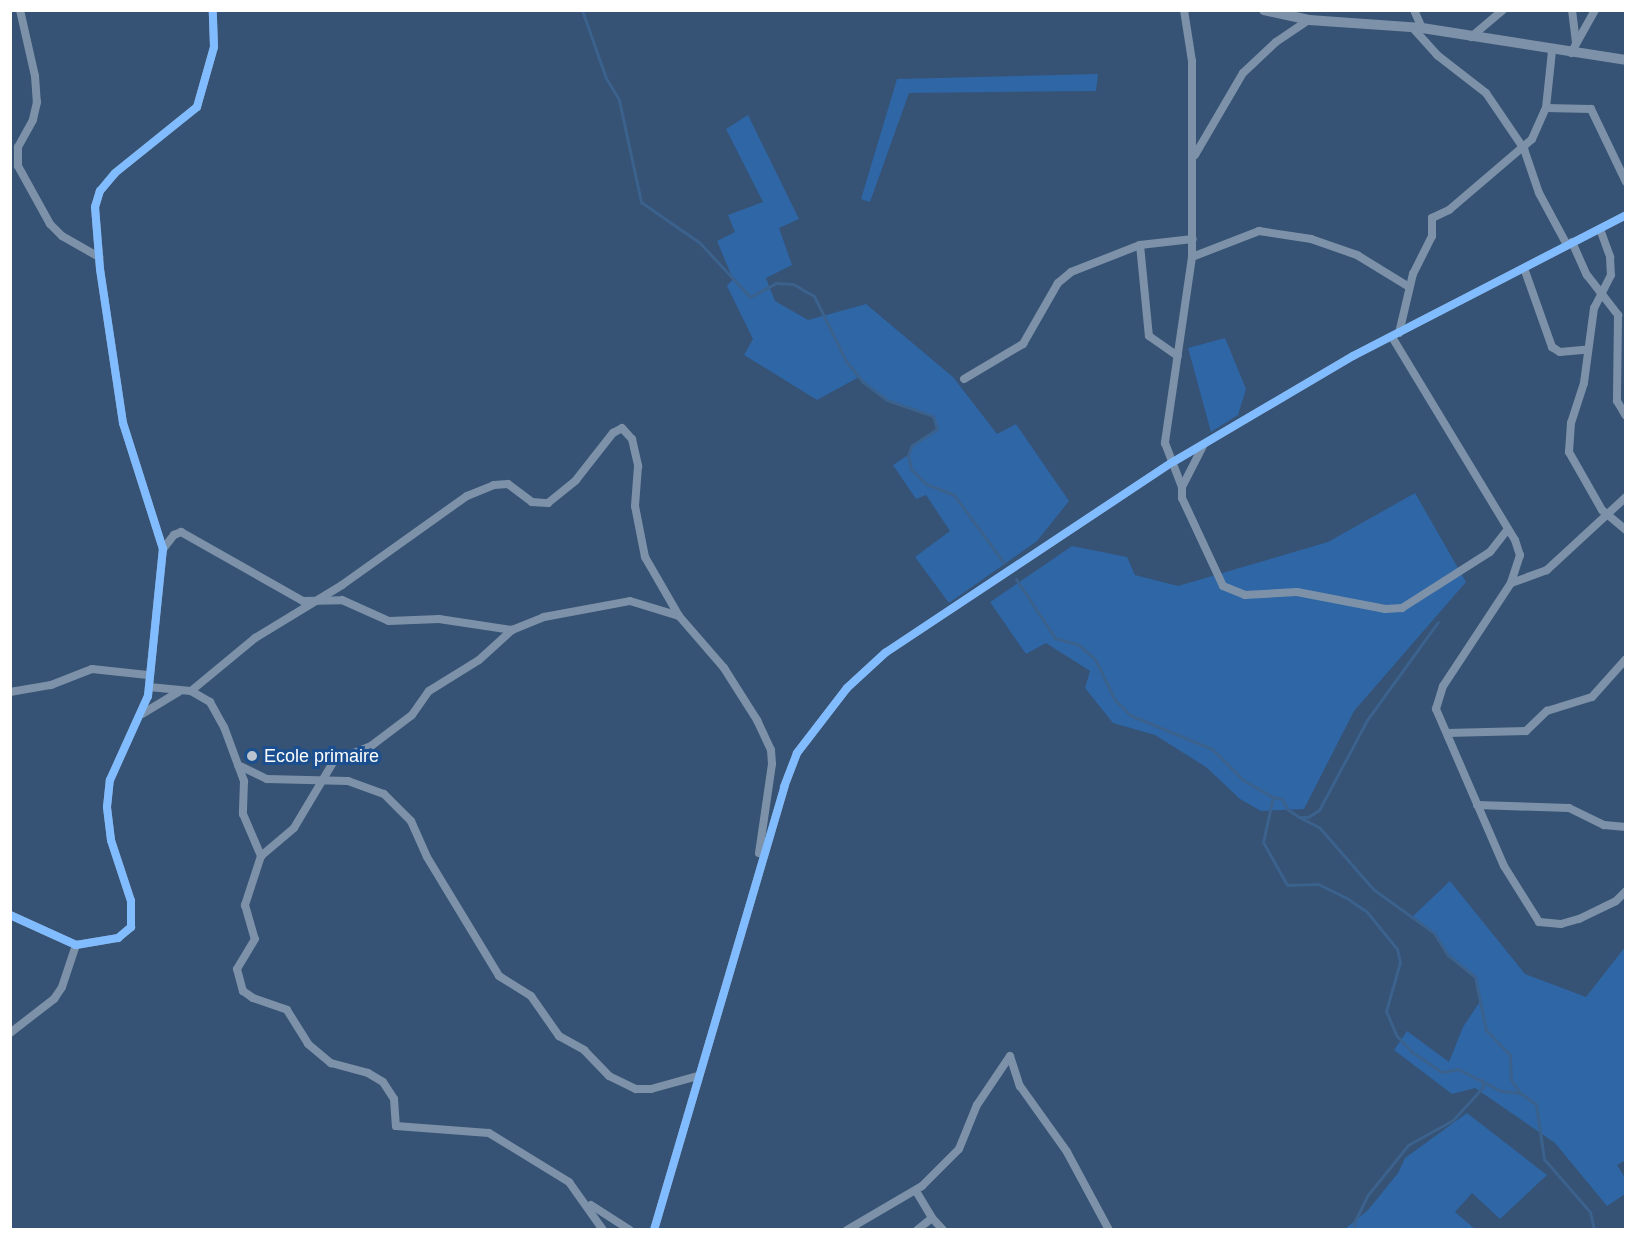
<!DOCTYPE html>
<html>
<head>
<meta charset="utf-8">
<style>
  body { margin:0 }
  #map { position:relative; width:1636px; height:1240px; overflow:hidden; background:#365274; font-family:Helvetica,sans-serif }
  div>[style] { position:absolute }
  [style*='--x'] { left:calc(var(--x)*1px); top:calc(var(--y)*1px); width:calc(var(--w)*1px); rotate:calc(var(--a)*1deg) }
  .green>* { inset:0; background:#2f66a5 }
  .stream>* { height:3px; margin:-1.5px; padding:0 1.5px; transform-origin:1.5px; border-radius:1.5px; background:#3b618d }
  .minor>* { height:8px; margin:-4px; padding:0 4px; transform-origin:4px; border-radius:4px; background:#7d92a8 }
  .tertiary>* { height:10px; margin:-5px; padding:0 5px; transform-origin:5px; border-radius:5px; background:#7d92a8 }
  .cycleway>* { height:8px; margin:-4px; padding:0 4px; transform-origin:4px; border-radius:4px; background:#80bcff }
  .dots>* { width:16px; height:16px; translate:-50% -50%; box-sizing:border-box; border:3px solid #1b4f8f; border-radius:50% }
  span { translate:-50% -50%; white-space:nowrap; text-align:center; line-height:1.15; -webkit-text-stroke:6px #1b4f8f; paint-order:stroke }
  .poi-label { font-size:18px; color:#fff }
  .left { translate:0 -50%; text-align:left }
  .frame { position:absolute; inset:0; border:12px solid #fff; pointer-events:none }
</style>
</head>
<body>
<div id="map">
  <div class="green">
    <i style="clip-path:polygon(1098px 74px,1096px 91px,909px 93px,870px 202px,861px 199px,897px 79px)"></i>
    <i style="clip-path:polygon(748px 115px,799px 219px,779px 228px,792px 265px,766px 278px,775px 301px,808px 320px,866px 304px,953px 377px,997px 434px,1016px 424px,1069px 501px,1037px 541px,949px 603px,915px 557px,950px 531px,926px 495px,916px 499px,893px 465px,908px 455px,912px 445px,937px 429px,933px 416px,887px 400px,859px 377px,817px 400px,744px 355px,753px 339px,727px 286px,733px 279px,717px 241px,735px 232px,728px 215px,763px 202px,726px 129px)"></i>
    <i style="clip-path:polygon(1225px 338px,1246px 389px,1238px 415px,1211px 432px,1188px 348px)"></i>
    <i style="clip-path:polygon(1415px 493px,1466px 582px,1354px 711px,1304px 809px,1261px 811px,1240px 799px,1206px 767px,1155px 735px,1113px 723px,1085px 688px,1090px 671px,1046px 643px,1026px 654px,990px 602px,1072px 546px,1127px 557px,1135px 575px,1178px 586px,1328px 542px)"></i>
    <i style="clip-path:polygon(1450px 881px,1525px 974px,1586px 997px,1625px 947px,1626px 1160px,1617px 1165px,1625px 1178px,1625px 1194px,1607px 1206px,1555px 1143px,1475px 1088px,1452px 1094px,1394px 1050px,1407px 1031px,1449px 1062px,1463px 1027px,1481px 1000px,1475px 977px,1448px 955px,1434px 933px,1413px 916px)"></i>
    <i style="clip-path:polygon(1467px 1113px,1547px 1175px,1500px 1219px,1472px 1193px,1455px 1212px,1475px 1229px,1345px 1229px,1368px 1210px,1398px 1173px,1405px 1158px)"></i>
  </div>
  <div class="stream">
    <i style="--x:582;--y:10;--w:72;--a:70.6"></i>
    <i style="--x:606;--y:78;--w:26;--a:59"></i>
    <i style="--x:619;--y:100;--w:104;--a:77.8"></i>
    <i style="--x:641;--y:202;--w:72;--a:34.8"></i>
    <i style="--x:700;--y:243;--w:74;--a:47.2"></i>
    <i style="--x:750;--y:297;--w:30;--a:-28"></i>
    <i style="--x:776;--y:283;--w:17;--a:3"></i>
    <i style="--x:793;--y:284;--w:24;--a:30"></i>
    <i style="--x:814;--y:296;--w:72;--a:63.8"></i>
    <i style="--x:846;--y:361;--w:27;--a:51"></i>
    <i style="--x:863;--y:382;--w:30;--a:37"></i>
    <i style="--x:887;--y:400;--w:49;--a:19.2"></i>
    <i style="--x:933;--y:416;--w:14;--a:73"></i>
    <i style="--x:937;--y:429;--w:30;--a:147"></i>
    <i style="--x:912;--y:445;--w:11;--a:112"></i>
    <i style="--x:908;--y:455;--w:14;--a:78"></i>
    <i style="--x:911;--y:469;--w:21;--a:45"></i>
    <i style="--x:926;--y:484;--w:30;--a:21"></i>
    <i style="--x:954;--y:495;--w:84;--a:53.7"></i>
    <i style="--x:1016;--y:579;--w:71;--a:56.5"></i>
    <i style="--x:1055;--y:638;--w:25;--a:16"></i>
    <i style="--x:1079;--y:645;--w:21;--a:41"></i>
    <i style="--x:1095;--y:659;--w:46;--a:64"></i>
    <i style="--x:1115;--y:700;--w:21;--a:45"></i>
    <i style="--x:1130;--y:715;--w:89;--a:22.5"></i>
    <i style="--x:1212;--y:749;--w:44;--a:45"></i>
    <i style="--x:1243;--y:780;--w:34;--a:30"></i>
    <i style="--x:1273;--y:797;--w:46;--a:102.5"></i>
    <i style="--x:1263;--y:842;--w:49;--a:60.8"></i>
    <i style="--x:1287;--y:885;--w:31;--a:-2"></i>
    <i style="--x:1318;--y:884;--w:30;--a:26"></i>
    <i style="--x:1345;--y:897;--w:27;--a:34"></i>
    <i style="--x:1367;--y:912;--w:48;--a:51"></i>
    <i style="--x:1397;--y:949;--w:13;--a:77"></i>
    <i style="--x:1400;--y:962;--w:51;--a:105.9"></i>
    <i style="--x:1386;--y:1011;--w:26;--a:67"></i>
    <i style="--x:1396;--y:1035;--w:23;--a:47"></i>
    <i style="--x:1412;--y:1052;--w:36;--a:34"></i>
    <i style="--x:1442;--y:1072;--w:16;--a:-11"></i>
    <i style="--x:1458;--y:1069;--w:48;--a:27.1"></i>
    <i style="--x:1501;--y:1091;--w:19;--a:6"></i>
    <i style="--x:1520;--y:1093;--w:19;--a:35"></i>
    <i style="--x:1536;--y:1104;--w:56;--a:81.7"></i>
    <i style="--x:1544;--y:1159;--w:70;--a:49"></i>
    <i style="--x:1590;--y:1212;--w:18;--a:77"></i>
    <i style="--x:1273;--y:797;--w:9;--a:13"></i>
    <i style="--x:1282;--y:799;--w:11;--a:63"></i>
    <i style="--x:1287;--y:809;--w:14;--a:34"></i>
    <i style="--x:1299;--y:817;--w:9;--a:0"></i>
    <i style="--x:1308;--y:817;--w:13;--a:-32"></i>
    <i style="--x:1319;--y:810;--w:102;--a:-61.9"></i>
    <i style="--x:1367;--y:720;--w:121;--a:-54.1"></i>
    <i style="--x:1299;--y:817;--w:22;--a:27"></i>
    <i style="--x:1319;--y:827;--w:82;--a:48.9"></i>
    <i style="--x:1373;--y:889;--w:75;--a:35.8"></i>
    <i style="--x:1434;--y:933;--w:26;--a:58"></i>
    <i style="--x:1448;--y:955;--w:35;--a:39"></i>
    <i style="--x:1475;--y:977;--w:54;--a:78.3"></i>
    <i style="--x:1486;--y:1030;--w:35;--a:46"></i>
    <i style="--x:1510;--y:1055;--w:25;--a:88"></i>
    <i style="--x:1511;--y:1080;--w:16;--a:55"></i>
    <i style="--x:1355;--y:1230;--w:7;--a:-98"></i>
    <i style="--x:1354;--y:1223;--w:30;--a:-64"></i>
    <i style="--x:1367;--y:1196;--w:65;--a:-51.2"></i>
    <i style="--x:1408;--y:1145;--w:51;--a:-29.1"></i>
    <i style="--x:1453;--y:1120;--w:45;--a:-47.7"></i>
    <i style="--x:1483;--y:1087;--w:7;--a:-98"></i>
  </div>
  <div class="minor">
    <i style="--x:20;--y:10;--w:68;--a:77.2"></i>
    <i style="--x:35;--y:76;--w:26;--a:86"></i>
    <i style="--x:37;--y:102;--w:18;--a:103"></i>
    <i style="--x:33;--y:120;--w:31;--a:119"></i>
    <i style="--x:18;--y:147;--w:19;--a:90"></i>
    <i style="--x:18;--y:166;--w:66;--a:61.1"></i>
    <i style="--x:50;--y:224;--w:17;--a:45"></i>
    <i style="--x:62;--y:236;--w:43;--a:29.6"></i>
    <i style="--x:1184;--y:10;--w:52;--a:81.1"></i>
    <i style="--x:1192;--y:61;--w:196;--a:90"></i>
    <i style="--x:1192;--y:257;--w:188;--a:98.3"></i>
    <i style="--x:1165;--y:443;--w:47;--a:68.9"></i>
    <i style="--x:1182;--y:487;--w:11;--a:90"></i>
    <i style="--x:1182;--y:498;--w:97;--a:65"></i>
    <i style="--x:1223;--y:586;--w:24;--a:22"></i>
    <i style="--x:1245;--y:595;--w:52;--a:-3.3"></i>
    <i style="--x:1297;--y:592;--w:90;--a:10.9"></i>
    <i style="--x:1385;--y:609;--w:17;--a:-3"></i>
    <i style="--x:1402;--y:608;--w:104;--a:-32.5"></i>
    <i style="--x:1490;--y:552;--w:29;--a:-52"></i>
    <i style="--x:1414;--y:10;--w:20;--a:66"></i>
    <i style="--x:1572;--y:10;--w:32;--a:83"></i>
    <i style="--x:1412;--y:27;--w:38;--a:48"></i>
    <i style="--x:1437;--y:55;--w:62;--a:37.8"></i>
    <i style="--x:1486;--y:93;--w:68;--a:55.8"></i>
    <i style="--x:1524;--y:149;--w:46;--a:71.2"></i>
    <i style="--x:1539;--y:193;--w:59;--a:61.7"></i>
    <i style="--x:1471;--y:37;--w:42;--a:-40.2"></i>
    <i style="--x:1571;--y:53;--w:49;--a:-60.8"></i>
    <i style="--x:1546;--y:108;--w:45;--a:1.3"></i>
    <i style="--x:1591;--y:109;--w:81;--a:64.4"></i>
    <i style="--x:1195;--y:155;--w:95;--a:-59.7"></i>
    <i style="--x:1243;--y:73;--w:45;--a:-43.2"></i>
    <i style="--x:1276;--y:42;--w:40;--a:-34"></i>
    <i style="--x:1600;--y:229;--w:30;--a:70"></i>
    <i style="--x:1610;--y:257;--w:18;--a:87"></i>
    <i style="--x:1611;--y:275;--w:37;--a:117"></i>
    <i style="--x:1594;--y:308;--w:76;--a:97.6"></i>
    <i style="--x:1584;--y:383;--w:42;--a:108"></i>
    <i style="--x:1571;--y:423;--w:29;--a:94"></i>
    <i style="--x:1569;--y:452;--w:67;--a:60.4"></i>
    <i style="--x:1602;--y:510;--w:31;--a:40"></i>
    <i style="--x:1572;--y:242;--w:36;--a:66"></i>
    <i style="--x:1587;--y:275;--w:51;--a:52.2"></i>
    <i style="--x:1618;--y:315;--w:86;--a:90.7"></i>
    <i style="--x:1617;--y:401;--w:17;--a:59"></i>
    <i style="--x:1140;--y:245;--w:91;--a:84.4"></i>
    <i style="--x:1149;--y:336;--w:35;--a:35"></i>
    <i style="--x:1192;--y:257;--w:72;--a:-21.2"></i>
    <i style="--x:1259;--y:231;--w:53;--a:8.7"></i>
    <i style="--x:1311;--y:239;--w:49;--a:19.2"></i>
    <i style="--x:1357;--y:255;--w:61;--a:31.6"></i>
    <i style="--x:1524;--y:268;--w:84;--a:70.5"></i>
    <i style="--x:1552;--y:347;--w:9;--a:32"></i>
    <i style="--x:1560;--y:352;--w:25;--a:-5"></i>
    <i style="--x:1399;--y:333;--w:61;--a:-76.7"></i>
    <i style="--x:1413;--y:274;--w:42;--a:-63.4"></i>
    <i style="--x:1432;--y:236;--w:18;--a:-90"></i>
    <i style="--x:1432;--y:218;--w:19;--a:-25"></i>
    <i style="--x:1449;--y:210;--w:109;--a:-40.5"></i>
    <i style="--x:1532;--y:139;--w:34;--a:-66"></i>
    <i style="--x:1546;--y:108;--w:57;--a:-84"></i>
    <i style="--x:1392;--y:337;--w:237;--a:58.8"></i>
    <i style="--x:1515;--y:540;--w:16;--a:72"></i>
    <i style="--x:1520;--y:555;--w:29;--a:108"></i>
    <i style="--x:964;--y:379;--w:69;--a:-30.7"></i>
    <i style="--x:1023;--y:344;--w:70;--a:-60.2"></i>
    <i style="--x:1058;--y:283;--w:17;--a:-40"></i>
    <i style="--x:1071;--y:272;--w:74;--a:-21.4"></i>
    <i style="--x:1140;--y:245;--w:53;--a:-6.5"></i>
    <i style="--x:1182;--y:487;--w:48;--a:-62.9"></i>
    <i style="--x:1626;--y:497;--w:108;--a:137.3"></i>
    <i style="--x:1547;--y:570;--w:38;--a:160"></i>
    <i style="--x:1511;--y:583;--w:123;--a:123.4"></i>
    <i style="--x:1443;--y:686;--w:24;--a:107"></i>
    <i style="--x:1436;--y:709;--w:171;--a:66.6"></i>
    <i style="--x:1504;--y:866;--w:66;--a:58"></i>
    <i style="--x:1539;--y:922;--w:22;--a:5"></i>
    <i style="--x:1561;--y:924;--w:19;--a:-16"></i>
    <i style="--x:1579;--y:919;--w:41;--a:-25.9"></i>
    <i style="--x:1616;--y:901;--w:14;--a:-45"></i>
    <i style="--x:163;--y:549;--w:18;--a:-52"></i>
    <i style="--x:174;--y:535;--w:8;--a:-23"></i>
    <i style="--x:181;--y:532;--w:140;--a:29.5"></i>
    <i style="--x:303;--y:601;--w:39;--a:-1"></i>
    <i style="--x:342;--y:600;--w:51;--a:24.1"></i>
    <i style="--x:389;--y:621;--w:50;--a:-2.3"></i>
    <i style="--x:439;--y:619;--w:74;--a:8.6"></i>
    <i style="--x:149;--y:687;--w:42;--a:5.4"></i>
    <i style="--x:191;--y:691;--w:22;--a:30"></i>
    <i style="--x:210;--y:702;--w:29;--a:61"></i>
    <i style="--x:224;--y:727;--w:58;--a:69.7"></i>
    <i style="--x:244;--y:781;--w:33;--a:92"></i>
    <i style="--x:243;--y:814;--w:46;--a:66.8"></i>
    <i style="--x:261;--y:856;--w:52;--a:108.1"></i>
    <i style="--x:245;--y:905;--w:35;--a:74"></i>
    <i style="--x:255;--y:939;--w:35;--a:121"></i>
    <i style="--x:237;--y:969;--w:23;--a:75"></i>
    <i style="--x:243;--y:991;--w:12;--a:35"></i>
    <i style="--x:253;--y:998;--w:36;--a:19"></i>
    <i style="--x:287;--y:1010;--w:40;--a:58"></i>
    <i style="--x:308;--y:1044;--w:30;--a:40"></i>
    <i style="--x:331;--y:1063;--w:38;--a:15"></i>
    <i style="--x:368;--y:1073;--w:17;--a:31"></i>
    <i style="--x:383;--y:1082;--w:20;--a:57"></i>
    <i style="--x:394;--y:1099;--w:27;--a:86"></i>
    <i style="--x:396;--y:1126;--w:93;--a:4.3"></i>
    <i style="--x:489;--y:1133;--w:94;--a:31.5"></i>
    <i style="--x:569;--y:1182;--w:59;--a:54.7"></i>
    <i style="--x:191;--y:691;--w:83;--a:-39.6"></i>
    <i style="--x:255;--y:638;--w:102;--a:-31.3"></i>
    <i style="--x:342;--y:585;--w:153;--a:-35.5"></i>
    <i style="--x:467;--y:496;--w:29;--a:-22"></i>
    <i style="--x:494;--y:485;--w:14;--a:-4"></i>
    <i style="--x:508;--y:484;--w:30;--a:37"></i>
    <i style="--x:532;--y:502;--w:16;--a:4"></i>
    <i style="--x:548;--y:503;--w:36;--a:-39"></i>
    <i style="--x:576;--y:480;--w:60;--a:-51.8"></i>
    <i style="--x:613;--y:433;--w:10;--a:-29"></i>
    <i style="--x:622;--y:428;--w:15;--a:48"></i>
    <i style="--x:632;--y:439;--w:28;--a:77"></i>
    <i style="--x:638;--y:466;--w:40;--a:94.3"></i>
    <i style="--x:635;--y:506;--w:52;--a:78.9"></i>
    <i style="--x:645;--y:557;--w:68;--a:60"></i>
    <i style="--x:10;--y:692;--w:42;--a:-9.7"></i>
    <i style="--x:51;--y:685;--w:44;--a:-21.3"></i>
    <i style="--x:92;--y:669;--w:56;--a:6.1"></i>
    <i style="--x:142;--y:714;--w:44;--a:-31.2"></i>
    <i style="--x:1447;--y:733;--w:79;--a:-1.5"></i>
    <i style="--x:1526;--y:731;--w:29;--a:-44"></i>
    <i style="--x:1547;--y:711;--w:47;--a:-17.3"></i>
    <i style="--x:1592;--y:697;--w:51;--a:-48.2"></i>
    <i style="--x:238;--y:765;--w:32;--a:26"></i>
    <i style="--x:267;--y:779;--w:81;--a:1.4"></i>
    <i style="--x:348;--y:781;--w:38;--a:20"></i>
    <i style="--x:384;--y:794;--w:38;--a:45"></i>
    <i style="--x:411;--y:821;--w:39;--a:66"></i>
    <i style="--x:427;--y:857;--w:139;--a:58.8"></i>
    <i style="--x:499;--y:976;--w:38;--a:32"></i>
    <i style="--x:531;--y:996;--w:49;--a:55"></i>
    <i style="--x:559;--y:1036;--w:29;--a:29"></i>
    <i style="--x:584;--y:1050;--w:36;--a:46"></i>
    <i style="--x:609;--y:1076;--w:30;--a:26"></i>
    <i style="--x:636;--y:1089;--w:15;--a:0"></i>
    <i style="--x:651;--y:1089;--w:49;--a:-15.5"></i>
    <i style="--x:1477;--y:805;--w:92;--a:1.9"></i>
    <i style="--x:1569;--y:808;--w:39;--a:26"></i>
    <i style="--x:1604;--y:825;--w:22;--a:5"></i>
    <i style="--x:261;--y:856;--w:43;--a:-40.3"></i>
    <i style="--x:294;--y:828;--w:78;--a:-59.2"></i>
    <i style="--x:334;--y:761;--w:40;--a:-22"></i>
    <i style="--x:371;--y:746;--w:51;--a:-37.1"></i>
    <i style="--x:412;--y:715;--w:29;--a:-55"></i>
    <i style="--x:429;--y:691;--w:59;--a:-31.8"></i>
    <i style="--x:479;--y:660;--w:45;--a:-42.3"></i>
    <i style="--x:512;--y:630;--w:35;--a:-22"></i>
    <i style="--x:544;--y:617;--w:87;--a:-10.5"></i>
    <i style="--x:630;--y:601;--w:51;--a:17"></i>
    <i style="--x:679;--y:616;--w:69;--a:49.1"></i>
    <i style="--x:724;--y:668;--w:62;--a:57.6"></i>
    <i style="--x:757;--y:720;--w:33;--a:65"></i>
    <i style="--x:771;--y:750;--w:14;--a:86"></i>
    <i style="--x:772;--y:764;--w:90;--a:98.3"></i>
    <i style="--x:10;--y:915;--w:72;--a:24.4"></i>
    <i style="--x:76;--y:945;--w:43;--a:-9.5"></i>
    <i style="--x:118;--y:938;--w:17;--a:-40"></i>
    <i style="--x:131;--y:927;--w:26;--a:-90"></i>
    <i style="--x:131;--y:901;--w:64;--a:-108.2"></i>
    <i style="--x:111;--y:840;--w:33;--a:-97"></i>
    <i style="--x:107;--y:807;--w:27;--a:-84"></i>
    <i style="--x:110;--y:780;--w:92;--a:-65.7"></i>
    <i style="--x:148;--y:696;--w:148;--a:-84.2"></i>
    <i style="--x:163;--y:549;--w:132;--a:-107.6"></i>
    <i style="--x:123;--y:423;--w:156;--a:-98.5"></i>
    <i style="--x:100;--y:269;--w:62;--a:-94.6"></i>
    <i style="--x:95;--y:207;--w:17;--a:-73"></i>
    <i style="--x:100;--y:191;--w:23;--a:-50"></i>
    <i style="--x:115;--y:173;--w:105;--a:-38.8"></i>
    <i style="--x:197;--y:107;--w:62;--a:-74.2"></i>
    <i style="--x:214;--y:47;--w:37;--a:-92"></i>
    <i style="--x:10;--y:1033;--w:56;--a:-37.7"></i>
    <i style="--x:54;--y:999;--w:14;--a:-56"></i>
    <i style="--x:62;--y:987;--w:44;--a:-71.6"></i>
    <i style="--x:1010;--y:1056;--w:32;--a:72"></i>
    <i style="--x:1020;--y:1086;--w:81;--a:54.5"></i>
    <i style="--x:1067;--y:1152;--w:89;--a:61.7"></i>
    <i style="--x:916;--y:1191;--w:31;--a:59"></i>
    <i style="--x:591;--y:1205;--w:46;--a:32.7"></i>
    <i style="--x:654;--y:1230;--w:462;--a:-73.6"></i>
    <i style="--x:784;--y:787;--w:36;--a:-69"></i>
    <i style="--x:797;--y:753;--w:82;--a:-52.4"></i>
    <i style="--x:847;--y:688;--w:52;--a:-42.6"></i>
    <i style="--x:885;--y:653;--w:346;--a:-33.6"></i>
    <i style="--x:1173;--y:462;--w:209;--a:-30.5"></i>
    <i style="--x:1353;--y:356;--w:307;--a:-27.3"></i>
    <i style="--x:847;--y:1230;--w:87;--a:-30.4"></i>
    <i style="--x:922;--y:1186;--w:52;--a:-45"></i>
    <i style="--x:959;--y:1149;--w:48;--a:-67.8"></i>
    <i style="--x:977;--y:1105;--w:59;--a:-56"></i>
    <i style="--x:917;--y:1230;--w:19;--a:-39"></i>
    <i style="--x:932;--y:1218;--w:16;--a:47"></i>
  </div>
  <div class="tertiary">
    <i style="--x:1264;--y:10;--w:46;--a:12.5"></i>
    <i style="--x:1309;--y:20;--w:113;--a:4"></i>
    <i style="--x:1422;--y:28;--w:206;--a:8.9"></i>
  </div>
  <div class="cycleway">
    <i style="--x:10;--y:915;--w:72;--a:24.4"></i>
    <i style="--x:76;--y:945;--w:43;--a:-9.5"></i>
    <i style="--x:118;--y:938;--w:17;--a:-40"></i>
    <i style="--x:131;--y:927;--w:26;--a:-90"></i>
    <i style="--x:131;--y:901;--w:64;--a:-108.2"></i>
    <i style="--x:111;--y:840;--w:33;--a:-97"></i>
    <i style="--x:107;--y:807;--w:27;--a:-84"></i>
    <i style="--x:110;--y:780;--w:92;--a:-65.7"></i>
    <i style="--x:148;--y:696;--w:148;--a:-84.2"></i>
    <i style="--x:163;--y:549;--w:132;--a:-107.6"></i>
    <i style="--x:123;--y:423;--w:156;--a:-98.5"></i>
    <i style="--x:100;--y:269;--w:62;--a:-94.6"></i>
    <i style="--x:95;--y:207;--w:17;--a:-73"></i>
    <i style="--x:100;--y:191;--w:23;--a:-50"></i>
    <i style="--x:115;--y:173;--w:105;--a:-38.8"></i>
    <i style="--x:197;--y:107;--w:62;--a:-74.2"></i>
    <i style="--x:214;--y:47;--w:37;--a:-92"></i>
    <i style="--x:654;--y:1230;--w:462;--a:-73.6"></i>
    <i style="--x:784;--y:787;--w:36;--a:-69"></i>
    <i style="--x:797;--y:753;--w:82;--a:-52.4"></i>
    <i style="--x:847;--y:688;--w:52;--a:-42.6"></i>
    <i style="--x:885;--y:653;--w:346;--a:-33.6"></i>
    <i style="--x:1173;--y:462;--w:209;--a:-30.5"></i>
    <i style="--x:1353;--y:356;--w:307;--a:-27.3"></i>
  </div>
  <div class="dots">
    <i style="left:252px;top:756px;background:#b9c2ce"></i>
  </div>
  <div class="poi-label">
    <span class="left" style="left:264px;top:756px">Ecole primaire</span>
  </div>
  <div class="frame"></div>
</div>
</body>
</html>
